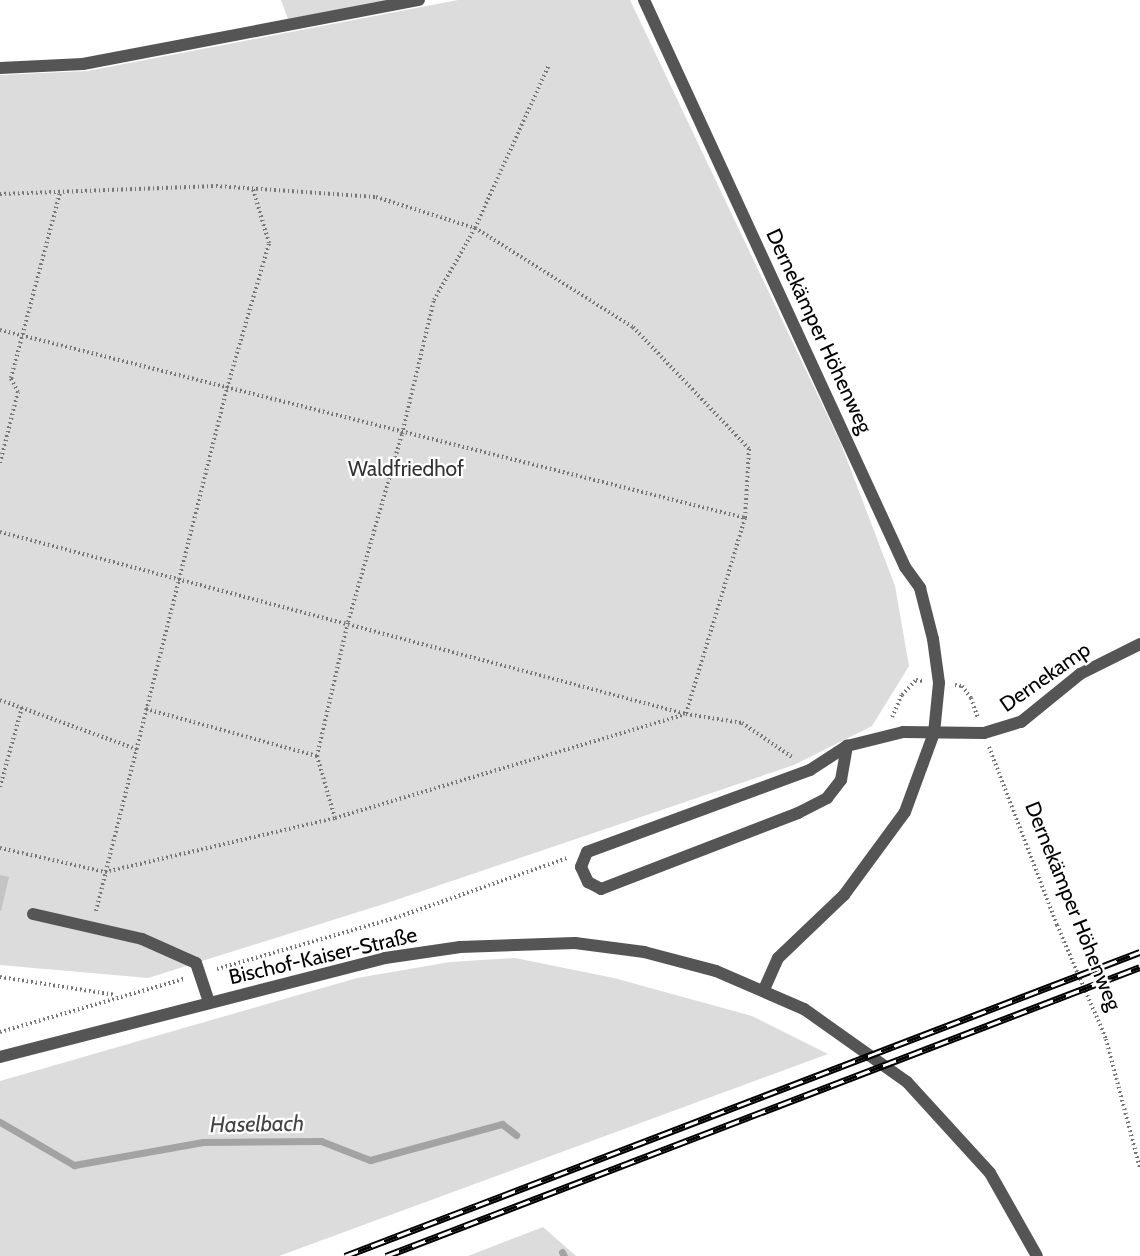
<!DOCTYPE html>
<html>
<head>
<meta charset="utf-8">
<style>
  body { margin:0 }
  #map { position:relative; width:1140px; height:1256px; overflow:hidden; background:#fff; font-family:Cabin,sans-serif }
  div>[style] { position:absolute }
  [style*='--x'] { left:calc(var(--x)*1px); top:calc(var(--y)*1px); width:calc(var(--w)*1px); rotate:calc(var(--a)*1deg) }
  .green>* { inset:0; background:#dcdcdc }
  .stream>* { height:7px; margin:-3.5px; padding:0 3.5px; transform-origin:3.5px; border-radius:3.5px; background:#a3a3a3 }
  .building>* { inset:0; background:#c4c4c4 }
  .path>* { height:4px; margin-top:-2px; transform-origin:0; background:repeating-linear-gradient(90deg,#777 0 1.5px,transparent 0 4.5px) }
  .service>* { height:12px; margin:-6px; padding:0 6px; transform-origin:6px; border-radius:6px; background:#555 }
  .minor>* { height:12px; margin:-6px; padding:0 6px; transform-origin:6px; border-radius:6px; background:#555 }
  .tertiary>* { height:12px; margin:-6px; padding:0 6px; transform-origin:6px; border-radius:6px; background:#555 }
  .rail>* { height:7px; margin-top:-3.5px; transform-origin:0; background:repeating-linear-gradient(90deg,#fff 0 14px,#000 0 28px); box-sizing:border-box; border-block:2px solid #000 }
  span { translate:-50% -50%; white-space:nowrap; text-align:center; line-height:1.15; -webkit-text-stroke:4.5px #fff; paint-order:stroke }
  .street-label { font-size:21px; color:#000 }
  .park-label { font-size:21px; color:#333 }
  .water-label { font-size:22px; color:#444; font-style:italic }
</style>
</head>
<body>
<div id="map">
  <div class="green">
    <i style="clip-path:polygon(281px 0,387px 0,288px 19px)"></i>
    <i style="clip-path:polygon(458px 0,630px 0,841px 444px,895px 586px,909px 666px,872px 726px,794px 765px,387px 903px,148px 978px,0 965px,0 75px,87px 71px)"></i>
    <i style="clip-path:polygon(515px 958px,614px 978px,752px 1016px,828px 1054px,279px 1256px,0 1256px,0 1081px,357px 978px,450px 962px)"></i>
    <i style="clip-path:polygon(543px 1227px,576px 1256px,468px 1256px)"></i>
  </div>
  <div class="stream">
    <i style="--x:0;--y:1122;--w:86;--a:30.2"></i>
    <i style="--x:74;--y:1165;--w:131;--a:-10.1"></i>
    <i style="--x:203;--y:1142;--w:118;--a:-0.5"></i>
    <i style="--x:321;--y:1141;--w:53;--a:21.2"></i>
    <i style="--x:370;--y:1160;--w:137;--a:-15.3"></i>
    <i style="--x:502;--y:1124;--w:18;--a:38"></i>
    <i style="--x:562;--y:1252;--w:4;--a:63"></i>
  </div>
  <div class="building">
    <i style="clip-path:polygon(0 875px,9px 877px,1px 911px,0 911px)"></i>
  </div>
  <div class="path">
    <i style="--x:0;--y:194;--w:216;--a:-2.1"></i>
    <i style="--x:216;--y:186;--w:160;--a:3.9"></i>
    <i style="--x:376;--y:197;--w:104;--a:17.4"></i>
    <i style="--x:475;--y:228;--w:186;--a:32.1"></i>
    <i style="--x:633;--y:327;--w:168;--a:46.4"></i>
    <i style="--x:749;--y:449;--w:69;--a:93.3"></i>
    <i style="--x:745;--y:518;--w:205;--a:106.8"></i>
    <i style="--x:0;--y:330;--w:768;--a:14.16"></i>
    <i style="--x:0;--y:463;--w:73;--a:-75.8"></i>
    <i style="--x:18;--y:392;--w:16;--a:-117"></i>
    <i style="--x:11;--y:378;--w:192;--a:-75.2"></i>
    <i style="--x:0;--y:532;--w:710;--a:14.86"></i>
    <i style="--x:686;--y:714;--w:57;--a:9.1"></i>
    <i style="--x:742;--y:723;--w:60;--a:34.2"></i>
    <i style="--x:955;--y:685;--w:7;--a:8"></i>
    <i style="--x:962;--y:686;--w:15;--a:53"></i>
    <i style="--x:971;--y:698;--w:21;--a:71"></i>
    <i style="--x:0;--y:700;--w:145;--a:19.8"></i>
    <i style="--x:146;--y:709;--w:177;--a:15.4"></i>
    <i style="--x:892;--y:717;--w:24;--a:-66"></i>
    <i style="--x:902;--y:695;--w:21;--a:-47"></i>
    <i style="--x:916;--y:680;--w:7;--a:8"></i>
    <i style="--x:989;--y:747;--w:191;--a:69.1"></i>
    <i style="--x:1057;--y:925;--w:124;--a:66.7"></i>
    <i style="--x:1106;--y:1039;--w:134;--a:75.3"></i>
    <i style="--x:0;--y:787;--w:83;--a:-74.6"></i>
    <i style="--x:335;--y:818;--w:65;--a:-106.2"></i>
    <i style="--x:317;--y:756;--w:138;--a:-77"></i>
    <i style="--x:348;--y:622;--w:196;--a:-74"></i>
    <i style="--x:402;--y:434;--w:138;--a:-76.6"></i>
    <i style="--x:434;--y:300;--w:83;--a:-60.3"></i>
    <i style="--x:475;--y:228;--w:179;--a:-65.6"></i>
    <i style="--x:0;--y:848;--w:108;--a:12.9"></i>
    <i style="--x:105;--y:872;--w:236;--a:-13.2"></i>
    <i style="--x:335;--y:818;--w:365;--a:-16.5"></i>
    <i style="--x:96;--y:911;--w:539;--a:-75.94"></i>
    <i style="--x:227;--y:388;--w:151;--a:-73.8"></i>
    <i style="--x:269;--y:243;--w:56;--a:-106.5"></i>
    <i style="--x:217;--y:969;--w:185;--a:-16"></i>
    <i style="--x:395;--y:918;--w:182;--a:-19.2"></i>
    <i style="--x:0;--y:977;--w:117;--a:8.8"></i>
    <i style="--x:0;--y:1032;--w:191;--a:-16.1"></i>
  </div>
  <div class="service">
    <i style="--x:587;--y:852;--w:16;--a:112"></i>
    <i style="--x:581;--y:867;--w:17;--a:65"></i>
    <i style="--x:588;--y:882;--w:15;--a:28"></i>
    <i style="--x:601;--y:889;--w:211;--a:-21.1"></i>
    <i style="--x:798;--y:813;--w:33;--a:-27"></i>
    <i style="--x:827;--y:798;--w:23;--a:-52"></i>
    <i style="--x:841;--y:780;--w:35;--a:-80"></i>
    <i style="--x:33;--y:914;--w:112;--a:12.9"></i>
    <i style="--x:142;--y:939;--w:59;--a:24"></i>
    <i style="--x:196;--y:963;--w:41;--a:71.6"></i>
  </div>
  <div class="minor">
    <i style="--x:644;--y:0;--w:624;--a:65.28"></i>
    <i style="--x:905;--y:567;--w:26;--a:54"></i>
    <i style="--x:920;--y:588;--w:53;--a:75.7"></i>
    <i style="--x:933;--y:639;--w:44;--a:82.2"></i>
    <i style="--x:939;--y:683;--w:50;--a:95.7"></i>
    <i style="--x:934;--y:733;--w:84;--a:110.2"></i>
    <i style="--x:905;--y:812;--w:103;--a:126.3"></i>
    <i style="--x:844;--y:895;--w:91;--a:136.3"></i>
    <i style="--x:778;--y:958;--w:35;--a:114"></i>
    <i style="--x:0;--y:68;--w:83;--a:-2.8"></i>
    <i style="--x:83;--y:64;--w:342;--a:-10.8"></i>
    <i style="--x:587;--y:852;--w:238;--a:-20.2"></i>
    <i style="--x:810;--y:770;--w:44;--a:-33"></i>
    <i style="--x:847;--y:746;--w:58;--a:-14"></i>
    <i style="--x:903;--y:732;--w:81;--a:0.7"></i>
    <i style="--x:984;--y:733;--w:39;--a:-17"></i>
    <i style="--x:1021;--y:722;--w:76;--a:-39.1"></i>
    <i style="--x:1080;--y:674;--w:67;--a:-26.6"></i>
  </div>
  <div class="tertiary">
    <i style="--x:0;--y:1057;--w:398;--a:-14.4"></i>
    <i style="--x:385;--y:958;--w:76;--a:-8.3"></i>
    <i style="--x:460;--y:947;--w:115;--a:-2"></i>
    <i style="--x:575;--y:943;--w:70;--a:7.4"></i>
    <i style="--x:644;--y:952;--w:74;--a:14.8"></i>
    <i style="--x:716;--y:971;--w:96;--a:23.4"></i>
    <i style="--x:804;--y:1009;--w:126;--a:35.3"></i>
    <i style="--x:907;--y:1082;--w:123;--a:47.6"></i>
    <i style="--x:990;--y:1173;--w:95;--a:60.5"></i>
  </div>
  <div class="rail">
    <i style="--x:345;--y:1256;--w:851;--a:-20.93"></i>
    <i style="--x:386;--y:1256;--w:807;--a:-20.97"></i>
  </div>
  <div class="street-label">
    <span style="left:819px;top:331px;rotate:65deg">Dernekämper Höhenweg</span>
    <span style="left:1045px;top:677px;rotate:-35deg">Dernekamp</span>
    <span style="left:1073px;top:906px;rotate:68deg">Dernekämper Höhenweg</span>
    <span style="left:323px;top:956px;rotate:-13deg">Bischof-Kaiser-Straße</span>
  </div>
  <div class="park-label">
    <span style="left:406px;top:469px">Waldfriedhof</span>
  </div>
  <div class="water-label">
    <span style="left:257px;top:1124px;rotate:-1deg">Haselbach</span>
  </div>
</div>
</body>
</html>
